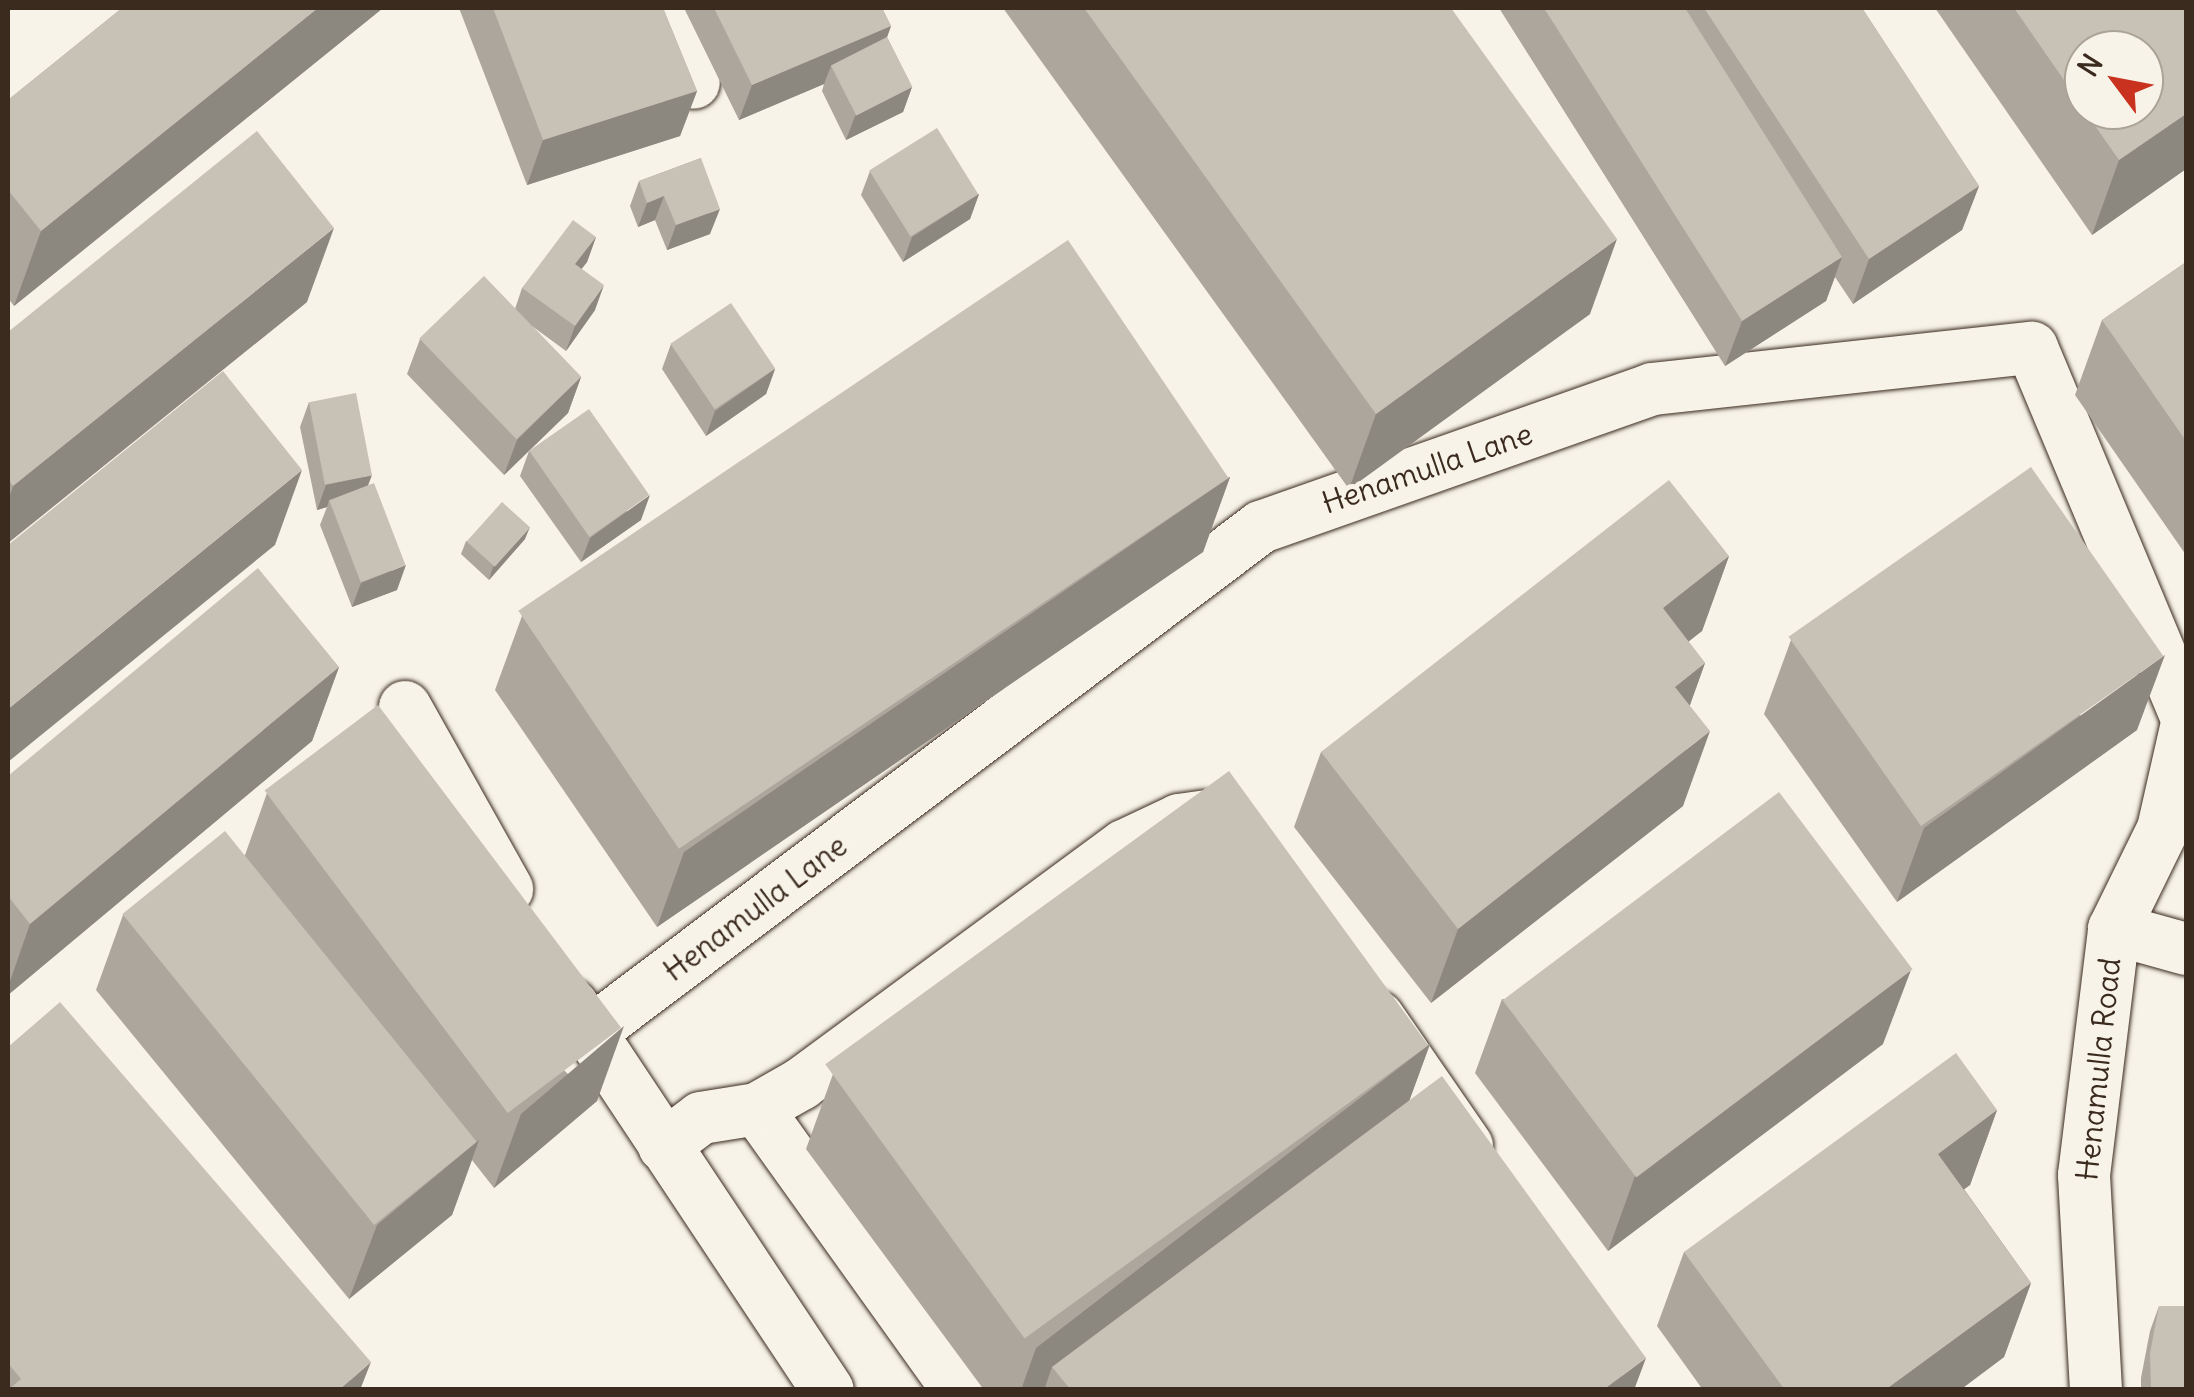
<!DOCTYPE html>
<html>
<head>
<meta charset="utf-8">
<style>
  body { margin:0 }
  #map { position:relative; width:2194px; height:1397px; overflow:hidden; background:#f7f3e8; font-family:Delius,sans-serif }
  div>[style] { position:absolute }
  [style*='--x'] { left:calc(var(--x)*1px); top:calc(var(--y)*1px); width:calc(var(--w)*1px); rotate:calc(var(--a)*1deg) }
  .roads { filter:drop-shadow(0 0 2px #3b2a1e) drop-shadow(0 0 2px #3b2a1e) }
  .street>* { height:52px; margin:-26px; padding:0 26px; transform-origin:26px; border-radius:26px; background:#f7f3e8 }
  .wall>* { inset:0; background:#aca69d }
  .shaded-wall>* { inset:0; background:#8c877f }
  .building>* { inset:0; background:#c8c1b6; transform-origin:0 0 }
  span { translate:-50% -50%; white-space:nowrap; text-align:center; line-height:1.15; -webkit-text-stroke:10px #f7f3e8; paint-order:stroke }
  .street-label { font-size:30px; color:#3b2a1e }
  .frame { position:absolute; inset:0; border:10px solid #3b2a1e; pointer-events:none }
  .north { position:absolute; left:2064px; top:30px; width:100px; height:100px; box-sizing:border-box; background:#f7f3e8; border:2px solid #aca397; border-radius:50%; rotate:302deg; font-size:28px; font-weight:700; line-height:40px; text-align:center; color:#3b2a1e }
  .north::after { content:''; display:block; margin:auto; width:35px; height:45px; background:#c8321e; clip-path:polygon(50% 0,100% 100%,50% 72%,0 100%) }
</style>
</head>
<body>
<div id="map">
  <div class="roads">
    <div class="street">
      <i style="--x:668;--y:8;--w:79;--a:70.9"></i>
      <i style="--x:405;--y:707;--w:209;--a:60.7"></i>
      <i style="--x:2114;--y:929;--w:75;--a:15.5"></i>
      <i style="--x:572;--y:1005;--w:462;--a:56.4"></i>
      <i style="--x:1378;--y:1017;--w:157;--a:55.4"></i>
      <i style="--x:588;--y:1034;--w:843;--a:-36.99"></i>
      <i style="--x:1261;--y:527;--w:415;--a:-19.4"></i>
      <i style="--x:1652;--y:389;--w:382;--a:-6.2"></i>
      <i style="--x:2032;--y:348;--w:399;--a:67.3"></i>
      <i style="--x:757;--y:1109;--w:345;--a:54.4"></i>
      <i style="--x:664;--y:1146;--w:46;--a:-37.1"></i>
      <i style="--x:701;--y:1118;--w:57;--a:-9.1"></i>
      <i style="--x:757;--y:1109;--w:51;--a:-29.6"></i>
      <i style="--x:801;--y:1084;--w:401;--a:-36.4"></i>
      <i style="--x:1124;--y:846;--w:61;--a:-25.3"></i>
      <i style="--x:1179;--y:820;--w:27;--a:-8"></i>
      <i style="--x:2096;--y:1390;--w:215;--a:-93.2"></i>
      <i style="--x:2084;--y:1175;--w:248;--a:-83"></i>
      <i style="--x:2114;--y:929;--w:111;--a:-63.9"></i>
      <i style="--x:2163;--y:829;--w:104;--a:-77.2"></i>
    </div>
  </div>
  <div class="wall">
    <i style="clip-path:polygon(122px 8px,383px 8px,14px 306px,8px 298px,8px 100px)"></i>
    <i style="clip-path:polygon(459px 8px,663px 8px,697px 91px,680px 136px,527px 185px)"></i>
    <i style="clip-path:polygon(684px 8px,882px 8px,891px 26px,887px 37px,912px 87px,903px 112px,846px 140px,822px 91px,824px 84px,739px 120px)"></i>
    <i style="clip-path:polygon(1003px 8px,1451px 8px,1590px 314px,1349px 489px)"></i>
    <i style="clip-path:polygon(1499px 8px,1862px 8px,1979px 186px,1962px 230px,1853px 304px,1835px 277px,1826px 301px,1725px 366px)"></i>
    <i style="clip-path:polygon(1935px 8px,2186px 8px,2186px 169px,2092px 235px)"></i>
    <i style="clip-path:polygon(701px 158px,710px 234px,667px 250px,655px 220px,638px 227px,630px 206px,639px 181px)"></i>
    <i style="clip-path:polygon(870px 171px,979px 194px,970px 219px,903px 262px,861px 195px)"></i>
    <i style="clip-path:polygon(596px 237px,587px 262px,581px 269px,595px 310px,566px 351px,532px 326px,581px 377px,568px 413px,504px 475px,407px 374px,420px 339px,515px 309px,522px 288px)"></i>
    <i style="clip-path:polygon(2186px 262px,2186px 555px,2075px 395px,2102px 320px)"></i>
    <i style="clip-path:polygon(307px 302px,8px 543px,8px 332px)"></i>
    <i style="clip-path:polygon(671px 344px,775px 369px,766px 394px,706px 436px,662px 369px)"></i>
    <i style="clip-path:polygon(309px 402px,368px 486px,397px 590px,352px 607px,320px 525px,327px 507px,317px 510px,300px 427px)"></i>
    <i style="clip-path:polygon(529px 451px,641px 520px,581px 562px,520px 476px)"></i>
    <i style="clip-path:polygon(1230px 477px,1203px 552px,657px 927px,495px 690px,522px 616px)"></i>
    <i style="clip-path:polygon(525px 539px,489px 580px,461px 554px,466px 541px)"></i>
    <i style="clip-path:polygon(1729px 556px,1702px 631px,1688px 641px,1705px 663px,1690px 705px,1683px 806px,1431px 1003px,1294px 827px,1321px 752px)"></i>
    <i style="clip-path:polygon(1791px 640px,2137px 730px,1897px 902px,1764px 714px)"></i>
    <i style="clip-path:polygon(339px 667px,312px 741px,8px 995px,8px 776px)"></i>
    <i style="clip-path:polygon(267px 793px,597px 1101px,494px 1188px,472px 1160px,452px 1215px,349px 1299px,96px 990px,123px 915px,245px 855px)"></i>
    <i style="clip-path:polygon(1502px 999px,1883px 1044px,1608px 1251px,1475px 1073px)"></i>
    <i style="clip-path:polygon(1430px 1044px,1409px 1101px,1634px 1390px,984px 1390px,806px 1149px,833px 1074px)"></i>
    <i style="clip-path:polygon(8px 1047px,360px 1390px,8px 1390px)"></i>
    <i style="clip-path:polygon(1997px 1110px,1970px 1185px,1964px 1189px,2031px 1283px,2004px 1357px,1960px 1390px,1703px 1390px,1657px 1326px,1684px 1252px)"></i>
    <i style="clip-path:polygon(2159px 1306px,2186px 1390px,2141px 1390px,2141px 1378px,2150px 1331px)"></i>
  </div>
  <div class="shaded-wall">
    <i style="clip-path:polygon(318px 8px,383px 8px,14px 306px,41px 231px)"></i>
    <i style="clip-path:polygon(891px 26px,878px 62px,831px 66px,824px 84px,739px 120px,752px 85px)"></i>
    <i style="clip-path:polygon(912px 87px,903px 112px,846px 140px,855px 116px)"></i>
    <i style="clip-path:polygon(697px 91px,680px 136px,527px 185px,543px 140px)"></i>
    <i style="clip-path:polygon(2186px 114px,2186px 169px,2092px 235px,2119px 160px)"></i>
    <i style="clip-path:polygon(1979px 186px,1962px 230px,1853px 304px,1869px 259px)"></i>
    <i style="clip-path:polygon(979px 194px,970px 219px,903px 262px,912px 237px)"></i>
    <i style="clip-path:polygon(664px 196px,655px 220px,638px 227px,647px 203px)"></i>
    <i style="clip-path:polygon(720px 209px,710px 234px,667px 250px,676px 225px)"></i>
    <i style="clip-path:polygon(334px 228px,307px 302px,8px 543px,8px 501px,13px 486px)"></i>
    <i style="clip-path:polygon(596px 237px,587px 262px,566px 289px,575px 264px)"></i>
    <i style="clip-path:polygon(1617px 239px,1590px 314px,1349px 489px,1376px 414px)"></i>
    <i style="clip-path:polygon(1842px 257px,1826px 301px,1725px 366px,1742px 321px)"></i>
    <i style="clip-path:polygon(604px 285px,595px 310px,566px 351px,575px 326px)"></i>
    <i style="clip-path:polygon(775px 369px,766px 394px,706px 436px,715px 411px)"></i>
    <i style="clip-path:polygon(581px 377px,568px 413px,504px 475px,517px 440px)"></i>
    <i style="clip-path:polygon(302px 470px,275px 545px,8px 762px,8px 709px)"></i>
    <i style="clip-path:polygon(372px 475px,363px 499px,329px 500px,327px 507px,317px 510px,326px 485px)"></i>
    <i style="clip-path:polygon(1230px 477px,1203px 552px,657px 927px,684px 852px)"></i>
    <i style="clip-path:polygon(650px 495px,641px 520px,581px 562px,590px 538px)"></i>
    <i style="clip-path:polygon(530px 527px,525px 539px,489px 580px,493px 567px)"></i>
    <i style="clip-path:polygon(1729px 556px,1702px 631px,1636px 683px,1663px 608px)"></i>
    <i style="clip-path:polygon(406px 565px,397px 590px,352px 607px,361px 583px)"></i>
    <i style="clip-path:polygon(2165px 655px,2137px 730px,1897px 902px,1924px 828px)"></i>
    <i style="clip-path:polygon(1705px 663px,1678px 738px,1675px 687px)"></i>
    <i style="clip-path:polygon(339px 667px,312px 741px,8px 995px,8px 987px,30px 924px)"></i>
    <i style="clip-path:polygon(1710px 731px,1683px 806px,1431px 1003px,1458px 929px)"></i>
    <i style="clip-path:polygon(1911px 970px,1883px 1044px,1608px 1251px,1635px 1176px)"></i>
    <i style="clip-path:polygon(624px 1026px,597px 1101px,494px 1188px,521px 1114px)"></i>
    <i style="clip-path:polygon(1430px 1044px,1403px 1118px,1052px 1367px,1044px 1390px,1021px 1390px,1036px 1348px)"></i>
    <i style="clip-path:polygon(1997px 1110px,1970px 1185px,1911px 1228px,1938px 1154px)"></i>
    <i style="clip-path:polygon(479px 1140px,452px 1215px,349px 1299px,377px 1225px)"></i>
    <i style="clip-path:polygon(2031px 1283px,2004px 1357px,1960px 1390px,1885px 1390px)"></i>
    <i style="clip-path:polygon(1646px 1358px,1634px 1390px,1603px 1390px)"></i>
    <i style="clip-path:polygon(371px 1362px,360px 1390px,339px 1390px)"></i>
  </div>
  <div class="building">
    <i style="clip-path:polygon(122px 8px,318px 8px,41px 231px,8px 190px,8px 100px)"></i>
    <i style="clip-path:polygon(493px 8px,663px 8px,697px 91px,543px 140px)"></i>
    <i style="clip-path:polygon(714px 8px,882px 8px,891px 26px,752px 85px)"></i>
    <i style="clip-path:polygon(1084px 8px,1451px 8px,1617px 239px,1376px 414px)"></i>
    <i style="clip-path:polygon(1544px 8px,1685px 8px,1842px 257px,1742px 321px)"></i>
    <i style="clip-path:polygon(1704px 8px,1862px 8px,1979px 186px,1869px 259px)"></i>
    <i style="clip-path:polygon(2014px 8px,2186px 8px,2186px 114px,2119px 160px,2084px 110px,2144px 110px,2144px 50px,2084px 50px,2084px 109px)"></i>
    <i style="left:887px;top:37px;width:56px;height:63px;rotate:63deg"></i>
    <i style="left:937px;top:128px;width:78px;height:80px;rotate:58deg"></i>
    <i style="clip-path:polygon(257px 131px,334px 228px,13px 486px,8px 479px,8px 332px)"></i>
    <i style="clip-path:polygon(701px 158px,720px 209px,676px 225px,664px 196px,647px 203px,639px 181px)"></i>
    <i style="clip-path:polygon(573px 220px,596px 237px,575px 264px,604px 285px,575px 326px,522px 288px)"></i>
    <i style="left:1068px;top:240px;width:287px;height:663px;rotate:56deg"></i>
    <i style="clip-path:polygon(2186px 262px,2186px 441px,2102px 320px)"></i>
    <i style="left:484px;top:276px;width:140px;height:90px;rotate:46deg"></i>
    <i style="left:731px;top:303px;width:79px;height:73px;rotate:56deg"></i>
    <i style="clip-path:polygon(223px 371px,302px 470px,8px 709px,8px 545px)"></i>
    <i style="left:356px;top:393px;width:84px;height:48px;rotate:79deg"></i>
    <i style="left:589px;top:409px;width:105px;height:73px;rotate:55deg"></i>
    <i style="left:2031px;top:467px;width:231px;height:296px;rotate:55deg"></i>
    <i style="clip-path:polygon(1669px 480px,1729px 556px,1663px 608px,1705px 663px,1675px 687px,1710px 731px,1458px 929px,1321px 752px)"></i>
    <i style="left:374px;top:483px;width:88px;height:48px;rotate:69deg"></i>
    <i style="left:502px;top:502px;width:38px;height:53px;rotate:42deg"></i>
    <i style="clip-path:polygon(258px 568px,339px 667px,30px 924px,8px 896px,8px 776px)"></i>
    <i style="left:378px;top:705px;width:404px;height:142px;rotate:53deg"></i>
    <i style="left:1229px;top:771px;width:339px;height:499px;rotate:54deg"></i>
    <i style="left:1779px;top:792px;width:222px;height:346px;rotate:53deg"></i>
    <i style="left:225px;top:831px;width:400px;height:132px;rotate:51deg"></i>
    <i style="clip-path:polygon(60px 1002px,371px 1362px,339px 1390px,8px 1390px,21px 1379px,8px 1363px,8px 1047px)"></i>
    <i style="clip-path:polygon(1956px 1053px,1997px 1110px,1938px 1154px,2031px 1283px,1885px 1390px,1785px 1390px,1684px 1252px)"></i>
    <i style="clip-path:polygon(1442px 1076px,1646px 1358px,1603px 1390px,1071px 1390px,1052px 1367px)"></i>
    <i style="clip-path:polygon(2159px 1306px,2186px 1306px,2186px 1390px,2151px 1390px,2150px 1353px)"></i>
  </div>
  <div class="street-label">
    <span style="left:1427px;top:468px;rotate:-19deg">Henamulla Lane</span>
    <span style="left:755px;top:908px;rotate:-37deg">Henamulla Lane</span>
    <span style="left:2098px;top:1069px;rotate:-84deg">Henamulla Road</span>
  </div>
  <div class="frame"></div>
  <div class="north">N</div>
</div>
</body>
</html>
